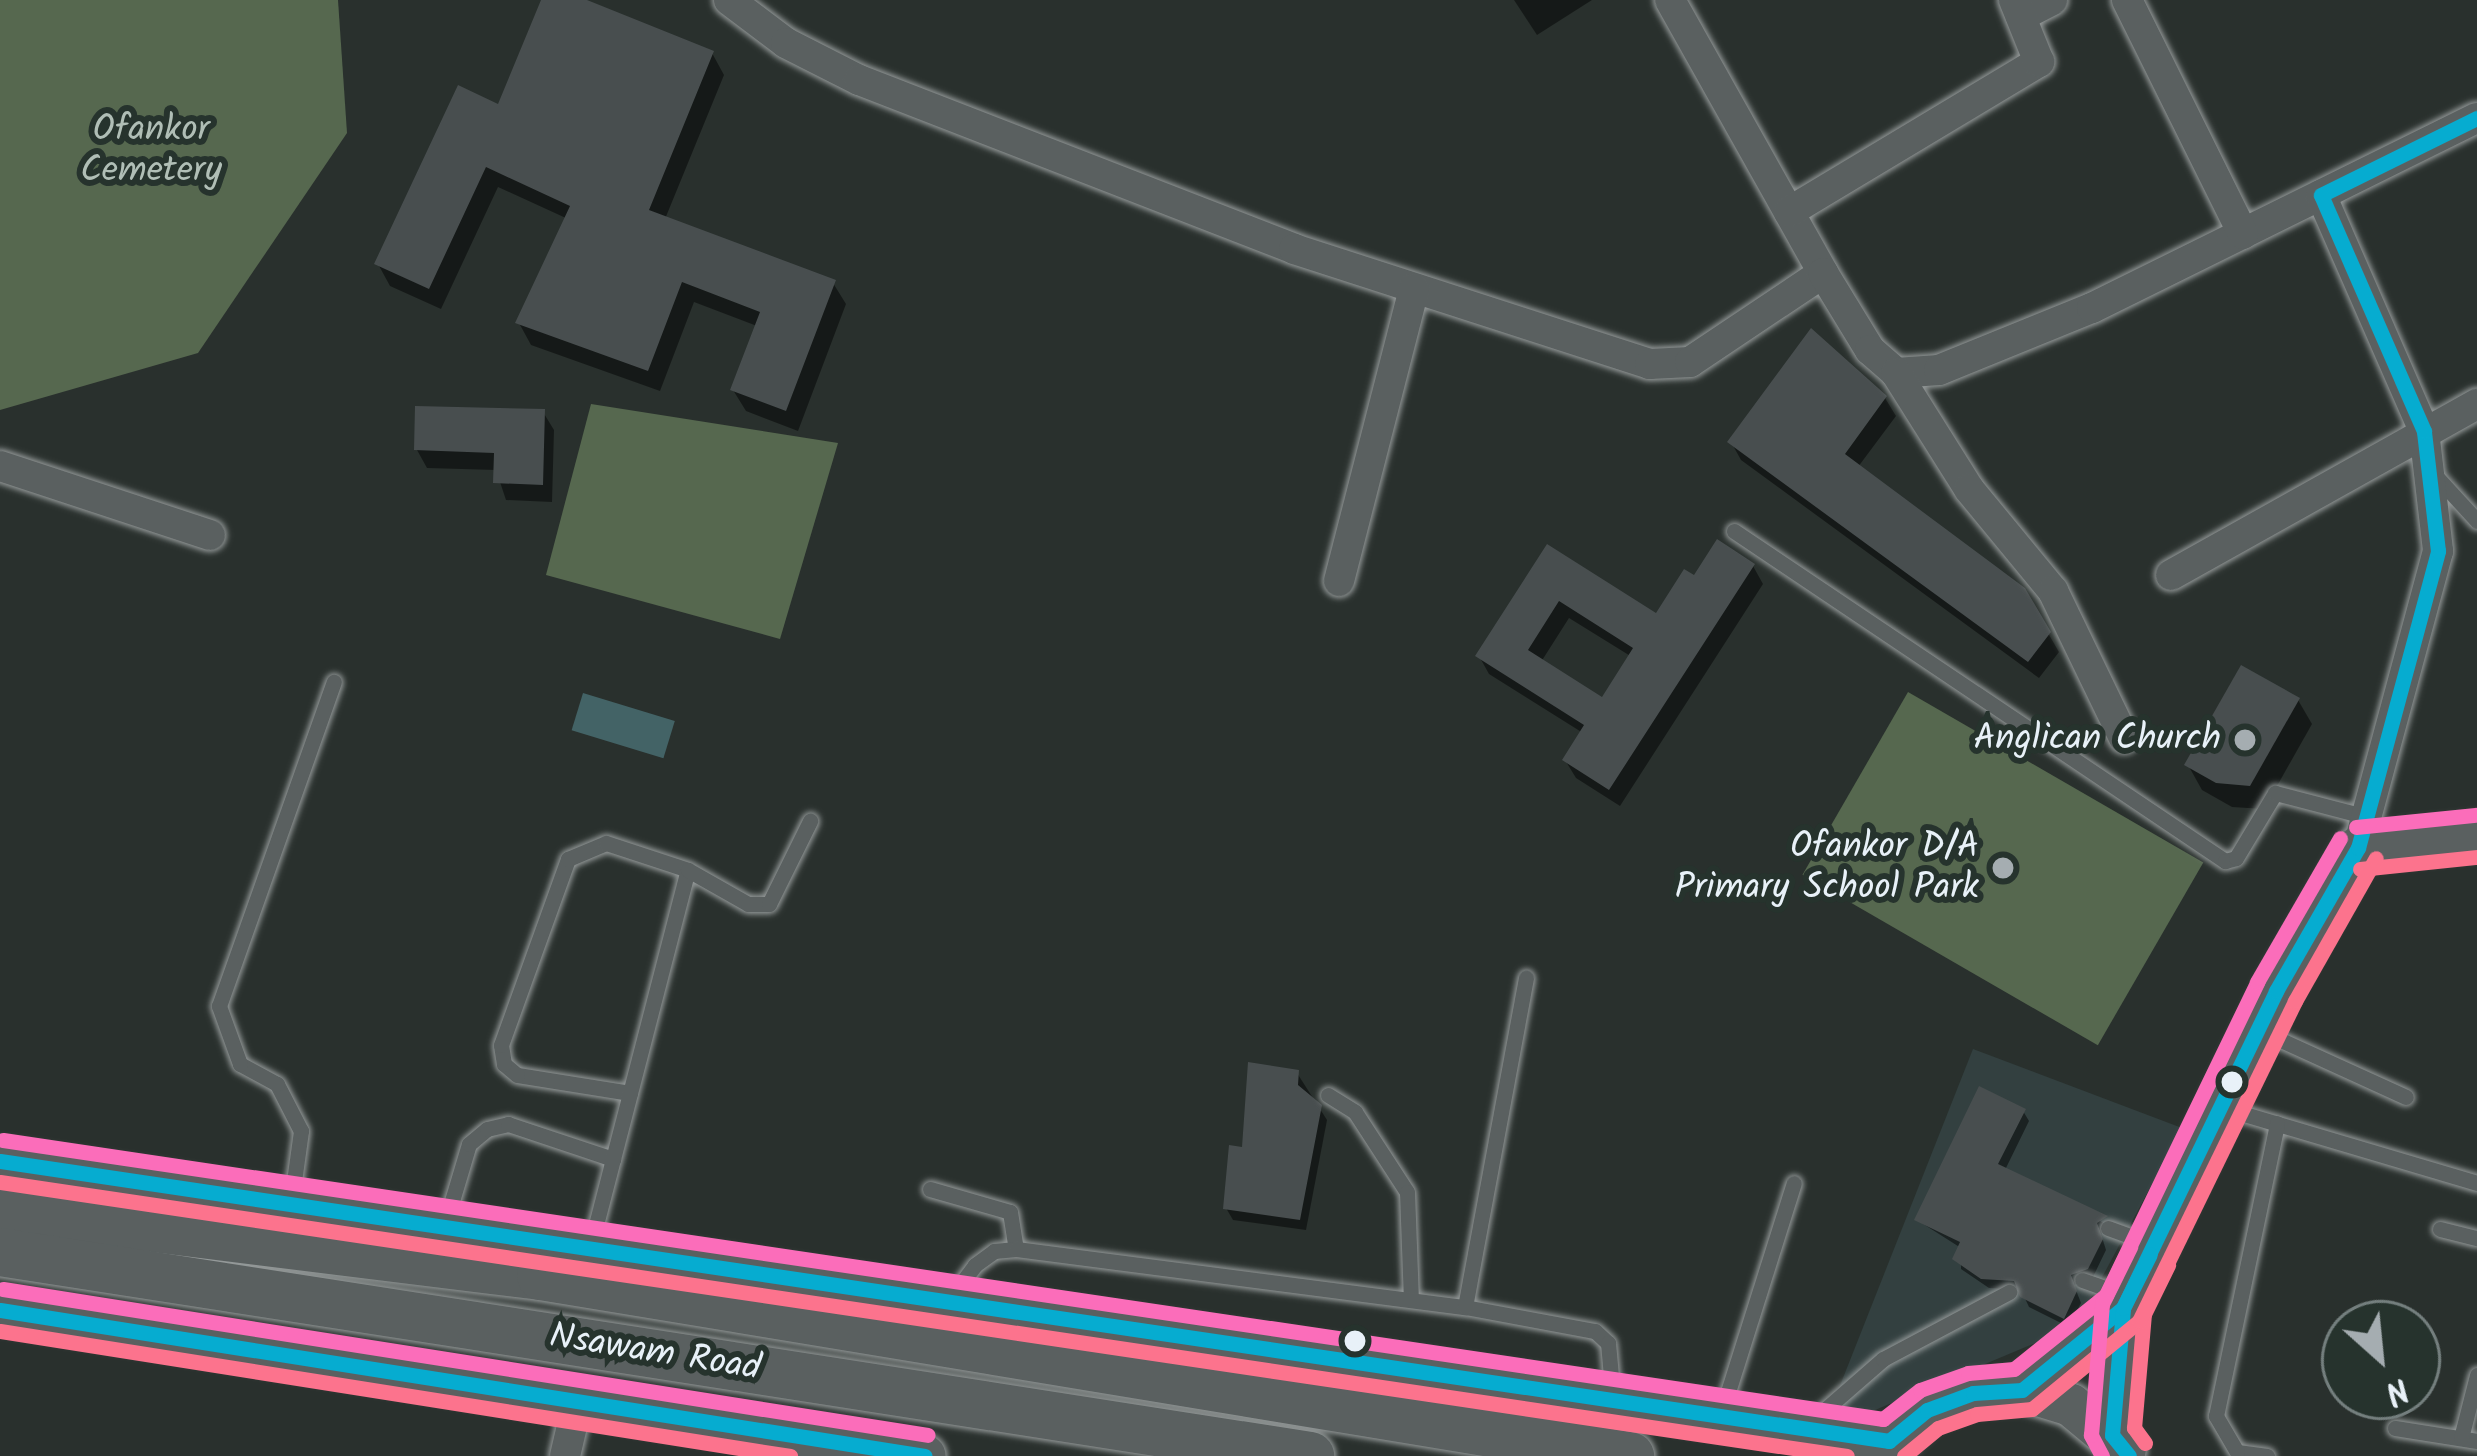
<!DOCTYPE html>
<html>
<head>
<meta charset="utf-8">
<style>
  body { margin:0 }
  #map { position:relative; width:2477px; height:1456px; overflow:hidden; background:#29302d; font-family:Kalam,sans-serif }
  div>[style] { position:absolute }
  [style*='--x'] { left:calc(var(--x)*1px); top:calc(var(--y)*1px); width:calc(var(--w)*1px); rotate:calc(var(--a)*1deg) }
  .built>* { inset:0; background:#334040 }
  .green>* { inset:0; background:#56684f; transform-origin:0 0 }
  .water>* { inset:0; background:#436366; transform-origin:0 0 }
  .shadow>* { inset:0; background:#0007 }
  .building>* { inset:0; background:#484e4f }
  .roads { filter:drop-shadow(0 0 3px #959a9a) drop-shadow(0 0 3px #959a9a) }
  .service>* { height:15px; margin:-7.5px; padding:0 7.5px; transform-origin:7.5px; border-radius:7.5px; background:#5a6060 }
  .minor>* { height:30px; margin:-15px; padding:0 15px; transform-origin:15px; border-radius:15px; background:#5a6060 }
  .secondary>* { height:42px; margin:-21px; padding:0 21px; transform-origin:21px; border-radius:21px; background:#5a6060 }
  .trunk>* { height:48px; margin:-24px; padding:0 24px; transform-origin:24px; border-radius:24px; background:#5a6060 }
  .bus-1>* { height:15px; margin:-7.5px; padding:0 7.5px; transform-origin:7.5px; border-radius:7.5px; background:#06acd0 }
  .bus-2>* { height:15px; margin:-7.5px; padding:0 7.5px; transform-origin:7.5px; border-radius:7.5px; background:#fc738d }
  .bus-3>* { height:15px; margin:-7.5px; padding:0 7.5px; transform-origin:7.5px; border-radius:7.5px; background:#fb6dba }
  .dots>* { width:33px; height:33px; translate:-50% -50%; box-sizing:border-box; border:6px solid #26332d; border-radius:50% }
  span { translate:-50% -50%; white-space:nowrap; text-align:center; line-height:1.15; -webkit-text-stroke:12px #26332d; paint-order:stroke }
  .park-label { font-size:36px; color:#b0beb6 }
  .poi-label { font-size:36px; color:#e8f1f8 }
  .right { translate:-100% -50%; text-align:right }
  .street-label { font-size:36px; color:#e8f1f8 }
  .north { position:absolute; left:2321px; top:1300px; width:120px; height:120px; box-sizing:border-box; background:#26332d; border:3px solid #747f7e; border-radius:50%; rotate:153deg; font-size:33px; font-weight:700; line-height:48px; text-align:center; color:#e8f1f8 }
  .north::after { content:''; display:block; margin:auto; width:42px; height:54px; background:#a5adb1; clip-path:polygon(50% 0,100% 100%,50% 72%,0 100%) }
</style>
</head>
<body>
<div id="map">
  <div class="built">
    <i style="clip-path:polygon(1973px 1049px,2182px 1128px,2076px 1326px,1875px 1410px,1830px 1411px)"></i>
  </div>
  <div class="green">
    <i style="clip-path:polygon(0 0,338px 0,347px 133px,198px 353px,0 410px)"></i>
    <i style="clip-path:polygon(591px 404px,838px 443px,780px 639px,546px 575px)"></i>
    <i style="left:1908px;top:692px;width:341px;height:211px;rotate:30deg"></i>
  </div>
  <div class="water">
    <i style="left:583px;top:693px;width:96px;height:39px;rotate:17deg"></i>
  </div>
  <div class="shadow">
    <i style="clip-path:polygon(544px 0,579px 0,712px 53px,724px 75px,665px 219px,833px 283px,846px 304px,798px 431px,746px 411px,733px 390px,757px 326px,694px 302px,660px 391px,531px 345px,519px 323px,568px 219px,498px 187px,441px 309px,390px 286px,378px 264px,500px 108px)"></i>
    <i style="clip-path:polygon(1514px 0,1592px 0,1537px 35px)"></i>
    <i style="clip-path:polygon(1885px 398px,1896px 416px,1858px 467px,2023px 590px,2059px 652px,2039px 678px,1741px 460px,1731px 442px)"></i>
    <i style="clip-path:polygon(543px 412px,554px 430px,552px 502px,506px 500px,496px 470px,427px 468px,417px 450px)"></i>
    <i style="clip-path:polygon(evenodd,1548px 548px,1657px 617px,1694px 579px,1753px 566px,1763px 584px,1620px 806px,1576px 778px,1565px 760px,1583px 733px,1489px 674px,1479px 656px,1548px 548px,1569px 618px,1632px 657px,1603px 701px,1541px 662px,1569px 618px)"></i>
    <i style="clip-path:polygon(2298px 700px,2312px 724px,2264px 809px,2232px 807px,2202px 790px,2188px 765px)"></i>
    <i style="clip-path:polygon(1297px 1073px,1327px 1120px,1306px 1230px,1233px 1220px,1226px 1208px,1244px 1150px)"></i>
    <i style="clip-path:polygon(2023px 1111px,2029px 1121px,2005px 1170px,2111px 1227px,2101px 1234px,2106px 1250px,2092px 1279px,2074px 1285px,2081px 1303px,2069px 1327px,2029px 1307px,2021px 1290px,1989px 1288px,1961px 1269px,1961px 1248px,1917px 1220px)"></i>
  </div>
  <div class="building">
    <i style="clip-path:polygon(541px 0,587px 0,714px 51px,649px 210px,836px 280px,786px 411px,730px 390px,760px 312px,682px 282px,648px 371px,515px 323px,570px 206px,486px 167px,429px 289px,374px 264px,458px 85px,498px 104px)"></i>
    <i style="clip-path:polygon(1811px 328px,1887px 396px,1845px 454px,2025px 588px,2051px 632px,2028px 662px,1727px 442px)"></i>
    <i style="clip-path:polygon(415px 406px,545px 409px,543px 485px,493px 483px,494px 453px,414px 450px)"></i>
    <i style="clip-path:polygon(evenodd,1717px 539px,1755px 564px,1609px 790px,1562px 760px,1584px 725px,1475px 656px,1547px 544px,1656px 613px,1684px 569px,1694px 575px,1717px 539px,1559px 601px,1633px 648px,1602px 697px,1528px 650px,1559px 601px)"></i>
    <i style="clip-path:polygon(2241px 665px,2300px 698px,2250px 786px,2216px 783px,2184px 765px)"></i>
    <i style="clip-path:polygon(1248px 1062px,1299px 1070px,1298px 1085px,1322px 1105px,1300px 1220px,1223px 1209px,1229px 1145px,1242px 1147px)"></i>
    <i style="clip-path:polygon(1979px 1086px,2026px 1109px,1998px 1164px,2108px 1216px,2097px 1223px,2103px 1239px,2088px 1269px,2071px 1275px,2077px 1291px,2064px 1319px,2020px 1297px,2014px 1281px,1981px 1279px,1952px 1259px,1960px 1242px,1914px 1220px)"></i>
  </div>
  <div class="roads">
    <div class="service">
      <i style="--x:2434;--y:474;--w:64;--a:47.5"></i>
      <i style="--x:1734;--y:531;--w:592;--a:33.9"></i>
      <i style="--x:2225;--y:861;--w:11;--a:-15"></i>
      <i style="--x:2236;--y:858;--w:76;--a:-59"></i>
      <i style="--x:2275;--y:793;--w:95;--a:14.6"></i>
      <i style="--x:2261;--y:1031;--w:159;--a:24.5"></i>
      <i style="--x:630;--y:1093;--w:114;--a:-170.9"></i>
      <i style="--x:517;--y:1075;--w:17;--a:-140"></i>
      <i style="--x:504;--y:1064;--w:19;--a:-99"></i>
      <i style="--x:501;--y:1045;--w:198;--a:-70.2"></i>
      <i style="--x:568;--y:859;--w:41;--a:-22.8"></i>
      <i style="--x:606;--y:843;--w:86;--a:18.2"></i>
      <i style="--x:1328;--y:1095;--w:32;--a:32"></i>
      <i style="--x:1355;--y:1112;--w:95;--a:57"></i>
      <i style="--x:1407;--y:1192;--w:107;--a:87.9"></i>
      <i style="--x:2224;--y:1108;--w:264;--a:16.5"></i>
      <i style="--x:930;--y:1189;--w:83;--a:16"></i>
      <i style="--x:1010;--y:1212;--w:37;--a:81"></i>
      <i style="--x:291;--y:1203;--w:73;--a:-82.1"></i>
      <i style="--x:301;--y:1131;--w:53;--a:-117.1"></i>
      <i style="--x:277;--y:1084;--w:42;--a:-151.6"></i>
      <i style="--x:240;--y:1064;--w:62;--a:-109.9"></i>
      <i style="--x:219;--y:1006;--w:344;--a:-70.5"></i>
      <i style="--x:446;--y:1221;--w:80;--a:-73.4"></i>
      <i style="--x:469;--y:1144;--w:23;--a:-40"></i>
      <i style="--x:487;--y:1129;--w:22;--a:-13"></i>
      <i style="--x:508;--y:1124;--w:111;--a:18.4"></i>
      <i style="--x:2108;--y:1228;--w:47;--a:20"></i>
      <i style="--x:2440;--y:1229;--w:38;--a:14"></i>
      <i style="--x:591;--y:1244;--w:386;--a:-75.5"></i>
      <i style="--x:688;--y:870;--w:69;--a:29.5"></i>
      <i style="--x:748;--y:904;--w:21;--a:0"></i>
      <i style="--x:769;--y:904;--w:93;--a:-63.7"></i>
      <i style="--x:2082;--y:1280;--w:46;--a:19.2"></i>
      <i style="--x:951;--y:1297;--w:40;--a:-53"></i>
      <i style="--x:975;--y:1265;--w:24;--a:-36"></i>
      <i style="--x:994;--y:1251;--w:22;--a:-5"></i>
      <i style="--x:1016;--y:1249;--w:453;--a:7.4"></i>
      <i style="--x:1465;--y:1307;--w:132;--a:10.5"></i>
      <i style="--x:1595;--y:1331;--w:18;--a:43"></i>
      <i style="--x:1608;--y:1343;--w:55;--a:84.8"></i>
      <i style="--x:1465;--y:1307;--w:335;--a:-79.5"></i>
      <i style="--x:1721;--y:1414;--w:242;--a:-72.5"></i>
      <i style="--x:1812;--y:1421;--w:94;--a:-41.1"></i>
      <i style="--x:1883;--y:1359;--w:143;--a:-28"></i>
      <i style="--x:2395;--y:1428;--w:83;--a:9"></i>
      <i style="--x:2461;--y:1438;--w:65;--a:-75.7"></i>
      <i style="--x:2267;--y:1456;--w:30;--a:-172"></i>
      <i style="--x:2237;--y:1452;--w:42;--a:-120.3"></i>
      <i style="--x:2216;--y:1416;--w:299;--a:-78.2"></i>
    </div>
    <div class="minor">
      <i style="--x:729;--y:0;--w:71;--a:37"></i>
      <i style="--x:786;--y:43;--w:82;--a:26.9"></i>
      <i style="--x:859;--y:80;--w:467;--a:21.2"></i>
      <i style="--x:1294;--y:249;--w:374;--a:17.9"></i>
      <i style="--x:1650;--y:364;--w:40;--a:-2.9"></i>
      <i style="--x:1690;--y:362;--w:160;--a:-33.8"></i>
      <i style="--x:1670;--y:0;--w:313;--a:60.7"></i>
      <i style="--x:1823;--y:273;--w:90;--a:58.6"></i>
      <i style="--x:1870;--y:350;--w:35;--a:41"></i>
      <i style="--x:1896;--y:373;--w:43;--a:-4"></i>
      <i style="--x:1939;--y:370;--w:165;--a:-22.1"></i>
      <i style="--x:2092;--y:308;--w:429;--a:-26.3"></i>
      <i style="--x:2127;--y:0;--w:261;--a:63.6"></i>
      <i style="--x:2021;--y:16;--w:35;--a:-27"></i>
      <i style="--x:2321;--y:195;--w:257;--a:66.4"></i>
      <i style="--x:2424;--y:431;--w:121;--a:83.3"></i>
      <i style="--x:2438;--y:551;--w:308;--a:105.1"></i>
      <i style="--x:1789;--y:212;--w:292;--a:-31"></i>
      <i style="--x:2039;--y:62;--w:67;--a:-112"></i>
      <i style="--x:1896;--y:373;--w:137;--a:57.8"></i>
      <i style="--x:1969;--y:489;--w:132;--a:50.5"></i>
      <i style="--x:2053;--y:591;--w:163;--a:64.2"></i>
      <i style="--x:0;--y:466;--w:221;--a:18.2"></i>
      <i style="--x:2171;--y:575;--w:351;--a:-29.2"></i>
      <i style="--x:1339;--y:581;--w:302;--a:-75.6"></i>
      <i style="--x:565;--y:1456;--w:57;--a:-76.9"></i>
    </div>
    <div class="secondary">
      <i style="--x:0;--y:1161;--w:1910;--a:8.43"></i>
      <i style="--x:0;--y:1310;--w:936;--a:8.97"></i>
      <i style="--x:2022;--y:1390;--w:130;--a:-39.1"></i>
      <i style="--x:2112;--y:1435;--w:127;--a:-85"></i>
      <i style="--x:2123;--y:1308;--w:352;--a:-64.2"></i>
      <i style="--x:2276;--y:991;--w:165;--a:-60.2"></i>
      <i style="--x:2358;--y:848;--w:120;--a:-5.8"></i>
      <i style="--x:1880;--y:1456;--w:66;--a:-44.4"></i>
      <i style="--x:1927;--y:1410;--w:49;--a:-20.3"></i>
      <i style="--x:1973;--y:1393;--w:49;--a:-3.5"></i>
      <i style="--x:2022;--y:1390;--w:51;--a:17"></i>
      <i style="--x:2071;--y:1405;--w:70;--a:39.8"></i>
    </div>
    <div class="trunk">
      <i style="--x:0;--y:1209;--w:545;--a:7.06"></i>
      <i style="--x:541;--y:1276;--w:1104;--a:9.39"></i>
      <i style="--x:0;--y:1252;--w:1326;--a:8.85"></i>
    </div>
  </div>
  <div class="bus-1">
    <i style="--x:2321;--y:195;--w:174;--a:-26.3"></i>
    <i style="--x:0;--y:1161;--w:1910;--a:8.43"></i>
    <i style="--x:1889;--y:1441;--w:49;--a:-39.2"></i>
    <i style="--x:1927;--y:1410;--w:49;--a:-20.3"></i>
    <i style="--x:1973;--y:1393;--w:49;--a:-3.5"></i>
    <i style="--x:2022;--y:1390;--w:130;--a:-39.1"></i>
    <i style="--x:2123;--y:1308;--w:352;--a:-64.2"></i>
    <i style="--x:2276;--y:991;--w:165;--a:-60.2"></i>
    <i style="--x:2358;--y:848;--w:308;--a:-74.9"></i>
    <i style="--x:2438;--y:551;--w:121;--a:-96.7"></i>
    <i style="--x:2424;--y:431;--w:257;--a:-113.6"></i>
    <i style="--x:0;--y:1310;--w:936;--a:8.97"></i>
    <i style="--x:2129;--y:1456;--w:27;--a:-129"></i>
    <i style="--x:2112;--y:1435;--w:127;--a:-85"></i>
    <i style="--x:2123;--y:1308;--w:60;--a:-63.4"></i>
  </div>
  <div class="bus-2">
    <i style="--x:2360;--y:869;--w:118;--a:-5.9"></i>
    <i style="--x:0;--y:1182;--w:1867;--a:8.44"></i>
    <i style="--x:0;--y:1331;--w:800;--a:8.99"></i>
    <i style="--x:2145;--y:1443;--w:19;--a:-126"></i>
    <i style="--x:2134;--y:1428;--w:114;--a:-85"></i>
    <i style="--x:2144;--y:1314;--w:55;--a:-63.9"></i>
    <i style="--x:1904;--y:1456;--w:44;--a:-39.5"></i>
    <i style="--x:1938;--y:1428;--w:41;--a:-19.7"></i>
    <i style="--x:1977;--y:1414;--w:55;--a:-5.2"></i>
    <i style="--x:2032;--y:1409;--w:139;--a:-39.4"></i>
    <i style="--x:2139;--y:1321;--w:356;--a:-64"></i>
    <i style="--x:2295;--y:1001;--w:164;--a:-60.5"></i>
  </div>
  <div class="bus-3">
    <i style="--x:2356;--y:827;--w:120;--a:-5.8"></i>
    <i style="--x:3;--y:1140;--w:1901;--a:8.44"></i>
    <i style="--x:1883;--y:1419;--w:47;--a:-38.1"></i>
    <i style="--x:1920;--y:1390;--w:51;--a:-19.5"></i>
    <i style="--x:1968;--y:1373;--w:46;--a:-5"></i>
    <i style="--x:2014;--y:1369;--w:118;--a:-38.8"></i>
    <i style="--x:2106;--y:1295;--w:348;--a:-64.2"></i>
    <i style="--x:2257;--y:982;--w:166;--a:-60"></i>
    <i style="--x:3;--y:1289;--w:936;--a:8.97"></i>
    <i style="--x:2102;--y:1456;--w:24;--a:-118"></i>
    <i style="--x:2091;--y:1435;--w:131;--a:-85.2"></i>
    <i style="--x:2102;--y:1304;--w:64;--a:-63.8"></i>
  </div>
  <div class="dots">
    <i style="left:2245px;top:740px;background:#a5adb1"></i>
    <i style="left:2003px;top:868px;background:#a5adb1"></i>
    <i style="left:2232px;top:1082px;background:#e8f1f8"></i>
    <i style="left:1355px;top:1341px;background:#e8f1f8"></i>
  </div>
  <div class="park-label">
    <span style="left:151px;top:151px">Ofankor<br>Cemetery</span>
  </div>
  <div class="poi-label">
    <span class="right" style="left:2221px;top:740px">Anglican Church</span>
    <span class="right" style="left:1979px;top:868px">Ofankor D/A<br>Primary School Park</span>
  </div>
  <div class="street-label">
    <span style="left:655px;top:1353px;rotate:9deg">Nsawam Road</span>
  </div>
  <div class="north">N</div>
</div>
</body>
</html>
